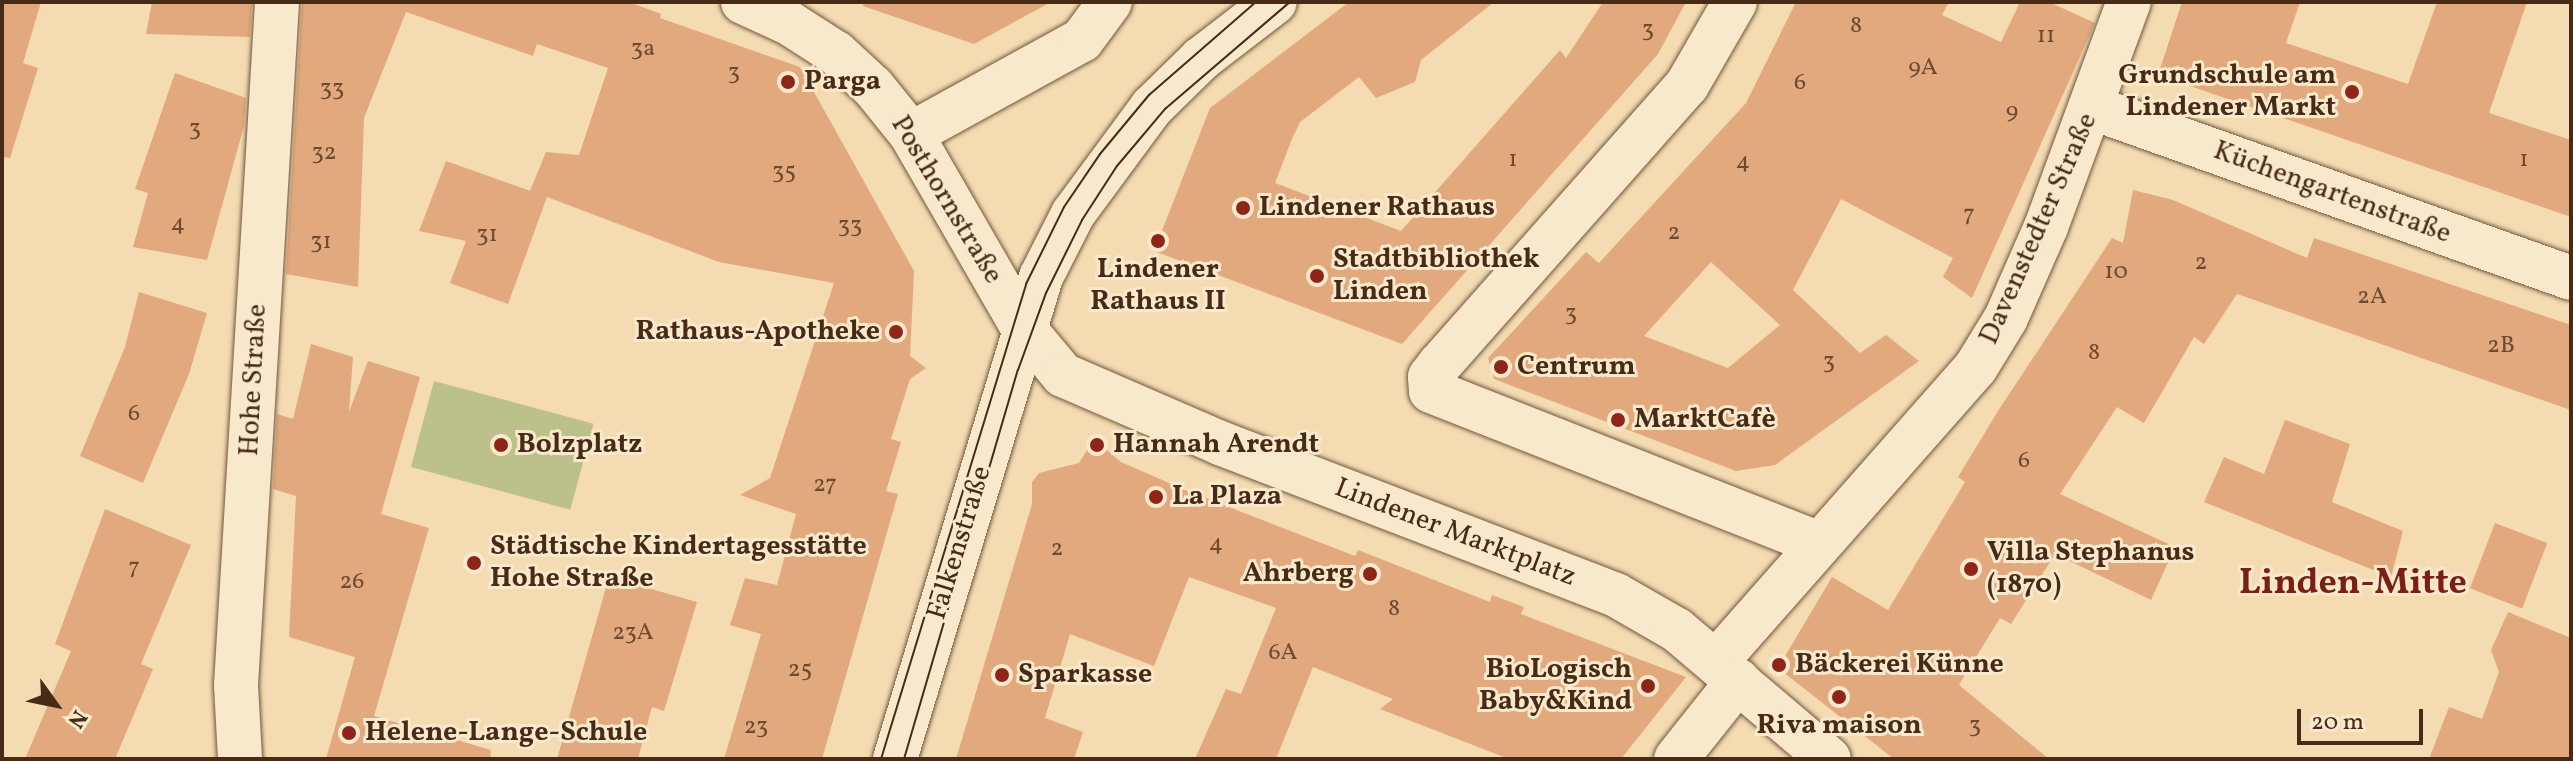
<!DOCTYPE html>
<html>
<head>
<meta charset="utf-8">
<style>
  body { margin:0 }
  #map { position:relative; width:2573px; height:761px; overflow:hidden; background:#f4dbb1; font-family:Vollkorn,serif }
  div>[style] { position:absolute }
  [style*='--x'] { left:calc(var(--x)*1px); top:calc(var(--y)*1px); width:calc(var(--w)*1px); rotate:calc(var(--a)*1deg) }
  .green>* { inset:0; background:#bcc08a; transform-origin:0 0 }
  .building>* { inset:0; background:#e2a97e; transform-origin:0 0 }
  .roads { filter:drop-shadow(0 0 2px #72573d) drop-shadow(0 0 2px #72573d) }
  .street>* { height:44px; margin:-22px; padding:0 22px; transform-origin:22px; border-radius:22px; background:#f8e8cc }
  .secondary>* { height:44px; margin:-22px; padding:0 22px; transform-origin:22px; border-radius:22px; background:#f8e8cc }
  .tram>* { height:2px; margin:-1px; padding:0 1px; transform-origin:1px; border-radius:1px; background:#472b16 }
  .dots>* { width:22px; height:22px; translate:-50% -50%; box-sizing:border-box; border:4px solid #f8e8cc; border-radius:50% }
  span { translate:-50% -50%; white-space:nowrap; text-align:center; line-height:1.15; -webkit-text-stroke:6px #f8e8cc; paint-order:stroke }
  .number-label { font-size:24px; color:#6e4a30 }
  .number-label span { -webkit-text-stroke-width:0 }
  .poi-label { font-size:28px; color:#472b16; font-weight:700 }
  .right { translate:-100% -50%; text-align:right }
  .left { translate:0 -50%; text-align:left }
  .street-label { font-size:28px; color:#472b16 }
  .district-label { font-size:36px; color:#7a1f14; font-weight:700 }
  .frame { position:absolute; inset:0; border:4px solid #472b16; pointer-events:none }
  .north { position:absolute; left:16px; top:665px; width:80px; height:80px; -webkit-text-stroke:6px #f8e8cc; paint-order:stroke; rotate:123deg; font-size:22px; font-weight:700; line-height:32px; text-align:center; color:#472b16 }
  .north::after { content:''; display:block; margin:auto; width:28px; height:36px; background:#472b16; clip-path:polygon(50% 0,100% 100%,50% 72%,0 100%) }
  .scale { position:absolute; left:2297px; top:709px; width:126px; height:36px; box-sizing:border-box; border:4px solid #472b16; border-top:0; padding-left:10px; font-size:24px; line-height:28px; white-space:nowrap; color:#472b16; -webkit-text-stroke:6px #f8e8cc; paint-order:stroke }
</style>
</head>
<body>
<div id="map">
  <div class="green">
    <i style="left:434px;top:381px;width:165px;height:89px;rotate:15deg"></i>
  </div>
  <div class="building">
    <i style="clip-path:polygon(2px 2px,41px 2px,23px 63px,38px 68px,10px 158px,2px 157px)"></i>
    <i style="clip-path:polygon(152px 2px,252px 2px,250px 37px,146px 34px)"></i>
    <i style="clip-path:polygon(302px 2px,629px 2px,661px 14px,660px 18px,800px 67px,914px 271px,910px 356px,926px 368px,910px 379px,891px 439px,901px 442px,886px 491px,898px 494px,822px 759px,724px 759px,761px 634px,730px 625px,745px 578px,777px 585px,796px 514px,740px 495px,770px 478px,834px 283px,719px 262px,547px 197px,508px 304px,450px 283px,466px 241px,419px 231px,446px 161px,539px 194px,530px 191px,546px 152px,579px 155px,608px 68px,537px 44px,533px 56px,406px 12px,364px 118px,358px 287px,286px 274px)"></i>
    <i style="clip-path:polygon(864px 2px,1051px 2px,974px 44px,863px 6px)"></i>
    <i style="clip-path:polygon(1349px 2px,1494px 2px,1421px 60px,1415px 82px,1376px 98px,1359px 77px,1300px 122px,1292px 139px,1275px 183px,1401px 231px,1560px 50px,1566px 58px,1603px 2px,1686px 2px,1658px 54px,1402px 344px,1154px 251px,1210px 108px)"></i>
    <i style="clip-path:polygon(evenodd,1796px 2px,1949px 2px,1942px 15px,2001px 42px,2020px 2px,2049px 2px,2095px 23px,1972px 298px,1943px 277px,1953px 258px,1841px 199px,1793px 290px,1860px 353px,1886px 335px,1919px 361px,1775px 465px,1736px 471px,1494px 379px,1488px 358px,1586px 252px,1599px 263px,1746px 103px,1796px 2px,1711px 262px,1780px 325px,1728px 368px,1644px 336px,1711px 262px)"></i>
    <i style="clip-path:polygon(2182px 2px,2300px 2px,2286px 43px,2408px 84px,2437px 2px,2527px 2px,2489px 113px,2571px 140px,2571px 217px,2158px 75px)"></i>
    <i style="clip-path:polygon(175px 73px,246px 98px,244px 126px,207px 260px,133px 247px,148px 193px,135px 189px)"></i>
    <i style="clip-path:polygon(2133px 190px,2173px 200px,2307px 258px,2314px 238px,2571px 325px,2571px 410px,2237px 294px,2204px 344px,2194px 337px,2144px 423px,2117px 407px,2060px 494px,2175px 547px,2151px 600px,2055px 554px,2011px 624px,2000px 618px,1959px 685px,2049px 759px,1894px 759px,1778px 668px,1832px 577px,1888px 610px,1965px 482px,1958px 477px,1998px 411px,2112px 238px,2123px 243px)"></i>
    <i style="clip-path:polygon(139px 292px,207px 313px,189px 374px,143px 483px,80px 456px,125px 347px)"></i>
    <i style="clip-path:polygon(311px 344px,353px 357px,349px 412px,368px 361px,420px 377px,381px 514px,429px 528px,374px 716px,491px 750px,490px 759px,326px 759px,355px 657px,289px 637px,296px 496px,273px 489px,277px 414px,293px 419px)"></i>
    <i style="clip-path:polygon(2285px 420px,2350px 444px,2332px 502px,2403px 531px,2391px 577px,2204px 502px,2224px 457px,2264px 474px)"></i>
    <i style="clip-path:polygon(1094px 439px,1121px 462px,1185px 490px,1355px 556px,1358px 550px,1490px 602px,1492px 595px,1524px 607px,1521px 614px,1686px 677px,1621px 759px,1509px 759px,1380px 709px,1393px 699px,1313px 667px,1276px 759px,1195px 759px,1226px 689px,1241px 694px,1276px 608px,1189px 577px,1154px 666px,1070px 634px,1045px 718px,1083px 732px,1074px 759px,956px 759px,1032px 504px,1032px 482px,1039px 473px,1079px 463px)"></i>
    <i style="clip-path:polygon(105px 509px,191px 545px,141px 664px,153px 669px,115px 759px,25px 759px,71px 651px,55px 644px)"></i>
    <i style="left:2495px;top:523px;width:56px;height:70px;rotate:21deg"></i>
    <i style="clip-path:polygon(609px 577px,697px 602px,664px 711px,652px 707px,638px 759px,557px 759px)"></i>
    <i style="clip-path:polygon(2508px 612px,2571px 638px,2571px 759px,2429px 759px,2449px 707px,2482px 719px,2499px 672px,2491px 650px)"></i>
  </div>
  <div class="roads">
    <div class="street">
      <i style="--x:743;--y:2;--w:51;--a:24.5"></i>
      <i style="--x:789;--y:23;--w:56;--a:32.6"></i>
      <i style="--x:836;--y:53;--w:50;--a:42.6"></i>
      <i style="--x:873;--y:87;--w:60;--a:51"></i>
      <i style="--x:911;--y:134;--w:222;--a:60"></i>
      <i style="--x:1022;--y:326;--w:64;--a:50.1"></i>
      <i style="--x:1063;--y:375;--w:171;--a:23.4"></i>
      <i style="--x:1220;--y:443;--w:424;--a:21"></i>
      <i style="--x:1616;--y:595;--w:70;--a:29.8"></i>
      <i style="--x:1677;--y:630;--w:199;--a:40.3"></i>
      <i style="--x:1735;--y:2;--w:96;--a:120"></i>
      <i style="--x:1687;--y:85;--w:374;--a:131.5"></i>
      <i style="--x:1439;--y:365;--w:15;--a:127"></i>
      <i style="--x:1430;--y:377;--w:14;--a:86"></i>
      <i style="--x:1431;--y:391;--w:417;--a:21.5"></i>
      <i style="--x:2093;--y:108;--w:507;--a:19.58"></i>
      <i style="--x:911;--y:134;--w:195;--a:-28.8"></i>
      <i style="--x:1082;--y:40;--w:47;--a:-53.6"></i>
      <i style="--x:1716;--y:662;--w:393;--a:-48.6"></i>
      <i style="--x:1976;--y:367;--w:57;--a:-58.5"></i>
      <i style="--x:2006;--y:318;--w:99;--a:-66.3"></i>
      <i style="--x:2046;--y:227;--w:240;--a:-69.8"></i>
      <i style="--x:240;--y:759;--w:74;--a:-93.1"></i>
      <i style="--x:236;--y:685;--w:684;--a:-86.56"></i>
      <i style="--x:1676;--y:759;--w:100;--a:-51.5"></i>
    </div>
    <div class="secondary">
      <i style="--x:895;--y:759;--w:504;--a:-73.15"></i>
      <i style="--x:1041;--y:277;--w:71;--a:-63.1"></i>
      <i style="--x:1073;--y:214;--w:133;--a:-53.6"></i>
      <i style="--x:1152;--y:107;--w:69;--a:-44.4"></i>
      <i style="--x:1201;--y:59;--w:93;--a:-37.6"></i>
    </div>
  </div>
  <div class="tram">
    <i style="--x:881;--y:759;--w:497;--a:-73"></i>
    <i style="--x:1026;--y:284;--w:86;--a:-63.7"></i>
    <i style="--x:1064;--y:207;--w:64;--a:-55.8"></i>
    <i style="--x:1100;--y:154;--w:77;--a:-50.3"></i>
    <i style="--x:1149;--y:95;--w:142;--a:-41"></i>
    <i style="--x:904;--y:759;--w:405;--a:-73.7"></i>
    <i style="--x:1018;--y:370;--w:82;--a:-70"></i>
    <i style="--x:1046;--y:293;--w:81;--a:-63.7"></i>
    <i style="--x:1082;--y:220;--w:64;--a:-57.1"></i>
    <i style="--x:1117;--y:166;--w:75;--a:-49.9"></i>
    <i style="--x:1165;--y:109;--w:165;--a:-40.6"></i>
  </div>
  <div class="dots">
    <i style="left:788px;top:82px;background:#8f2418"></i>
    <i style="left:2352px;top:92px;background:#8f2418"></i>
    <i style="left:1243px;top:208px;background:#8f2418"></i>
    <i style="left:1158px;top:241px;background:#8f2418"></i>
    <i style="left:1317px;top:276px;background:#8f2418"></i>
    <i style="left:896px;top:332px;background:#8f2418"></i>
    <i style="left:1501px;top:367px;background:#8f2418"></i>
    <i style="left:1618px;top:420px;background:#8f2418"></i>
    <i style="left:501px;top:445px;background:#8f2418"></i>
    <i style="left:1097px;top:445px;background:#8f2418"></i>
    <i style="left:1156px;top:497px;background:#8f2418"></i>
    <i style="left:474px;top:563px;background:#8f2418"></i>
    <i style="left:1971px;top:569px;background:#8f2418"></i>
    <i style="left:1370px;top:574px;background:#8f2418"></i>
    <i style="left:1779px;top:665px;background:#8f2418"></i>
    <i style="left:1002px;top:675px;background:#8f2418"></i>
    <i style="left:1648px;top:686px;background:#8f2418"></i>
    <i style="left:1839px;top:697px;background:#8f2418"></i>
    <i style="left:349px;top:733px;background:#8f2418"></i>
  </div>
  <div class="number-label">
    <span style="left:1856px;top:27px">8</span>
    <span style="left:1648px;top:31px">3</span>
    <span style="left:2046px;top:37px">11</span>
    <span style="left:643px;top:50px">3a</span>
    <span style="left:1923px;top:69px">9A</span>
    <span style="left:734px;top:74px">3</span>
    <span style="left:1800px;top:84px">6</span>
    <span style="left:332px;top:90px">33</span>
    <span style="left:2012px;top:113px">9</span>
    <span style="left:195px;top:130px">3</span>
    <span style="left:324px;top:154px">32</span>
    <span style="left:1513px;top:161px">1</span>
    <span style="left:2524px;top:161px">1</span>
    <span style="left:1743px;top:163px">4</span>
    <span style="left:784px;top:173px">35</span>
    <span style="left:1969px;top:216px">7</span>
    <span style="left:178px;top:225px">4</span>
    <span style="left:850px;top:227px">33</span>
    <span style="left:1674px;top:234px">2</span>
    <span style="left:487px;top:236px">31</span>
    <span style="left:321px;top:243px">31</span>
    <span style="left:2201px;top:264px">2</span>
    <span style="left:2116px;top:273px">10</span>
    <span style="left:2372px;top:298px">2A</span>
    <span style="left:1571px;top:315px">3</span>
    <span style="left:2501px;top:347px">2B</span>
    <span style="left:2094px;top:354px">8</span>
    <span style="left:1829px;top:363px">3</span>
    <span style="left:134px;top:415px">6</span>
    <span style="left:2024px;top:462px">6</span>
    <span style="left:825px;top:486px">27</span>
    <span style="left:1216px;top:545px">4</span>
    <span style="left:1057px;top:550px">2</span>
    <span style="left:134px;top:569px">7</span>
    <span style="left:352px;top:583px">26</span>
    <span style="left:1394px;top:610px">8</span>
    <span style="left:633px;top:634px">23A</span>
    <span style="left:1283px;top:654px">6A</span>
    <span style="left:800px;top:671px">25</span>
    <span style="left:1975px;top:727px">3</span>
    <span style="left:756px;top:728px">23</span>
  </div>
  <div class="poi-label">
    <span class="right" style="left:2336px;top:92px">Grundschule am<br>Lindener Markt</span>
    <span class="left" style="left:804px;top:82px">Parga</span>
    <span class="left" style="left:1259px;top:208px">Lindener Rathaus</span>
    <span class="left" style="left:1333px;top:276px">Stadtbibliothek<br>Linden</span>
    <span style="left:1158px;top:286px">Lindener<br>Rathaus II</span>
    <span class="right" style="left:880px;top:332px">Rathaus-Apotheke</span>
    <span class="left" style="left:1517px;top:367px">Centrum</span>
    <span class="left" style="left:1634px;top:420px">MarktCafè</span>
    <span class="left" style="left:517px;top:445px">Bolzplatz</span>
    <span class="left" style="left:1113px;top:445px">Hannah Arendt</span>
    <span class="left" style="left:1172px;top:497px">La Plaza</span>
    <span class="left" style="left:490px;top:563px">Städtische Kindertagesstätte<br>Hohe Straße</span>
    <span class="left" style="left:1987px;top:569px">Villa Stephanus<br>(1870)</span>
    <span class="right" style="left:1354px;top:574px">Ahrberg</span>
    <span class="left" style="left:1795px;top:665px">Bäckerei Künne</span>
    <span class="right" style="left:1632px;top:686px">BioLogisch<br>Baby&amp;Kind</span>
    <span class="left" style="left:1018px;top:675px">Sparkasse</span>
    <span style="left:1839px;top:726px">Riva maison</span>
    <span class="left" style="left:365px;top:733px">Helene-Lange-Schule</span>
  </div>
  <div class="street-label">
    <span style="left:2332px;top:193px;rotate:20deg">Küchengartenstraße</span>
    <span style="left:946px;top:200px;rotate:59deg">Posthornstraße</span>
    <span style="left:2039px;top:229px;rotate:-66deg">Davenstedter Straße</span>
    <span style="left:254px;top:380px;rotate:-87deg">Hohe Straße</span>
    <span style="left:1455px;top:533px;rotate:21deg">Lindener Marktplatz</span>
    <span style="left:960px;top:543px;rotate:-73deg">Falkenstraße</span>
  </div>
  <div class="district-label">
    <span style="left:2353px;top:585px">Linden-Mitte</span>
  </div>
  <div class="frame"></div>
  <div class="north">N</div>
  <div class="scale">20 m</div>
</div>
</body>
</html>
